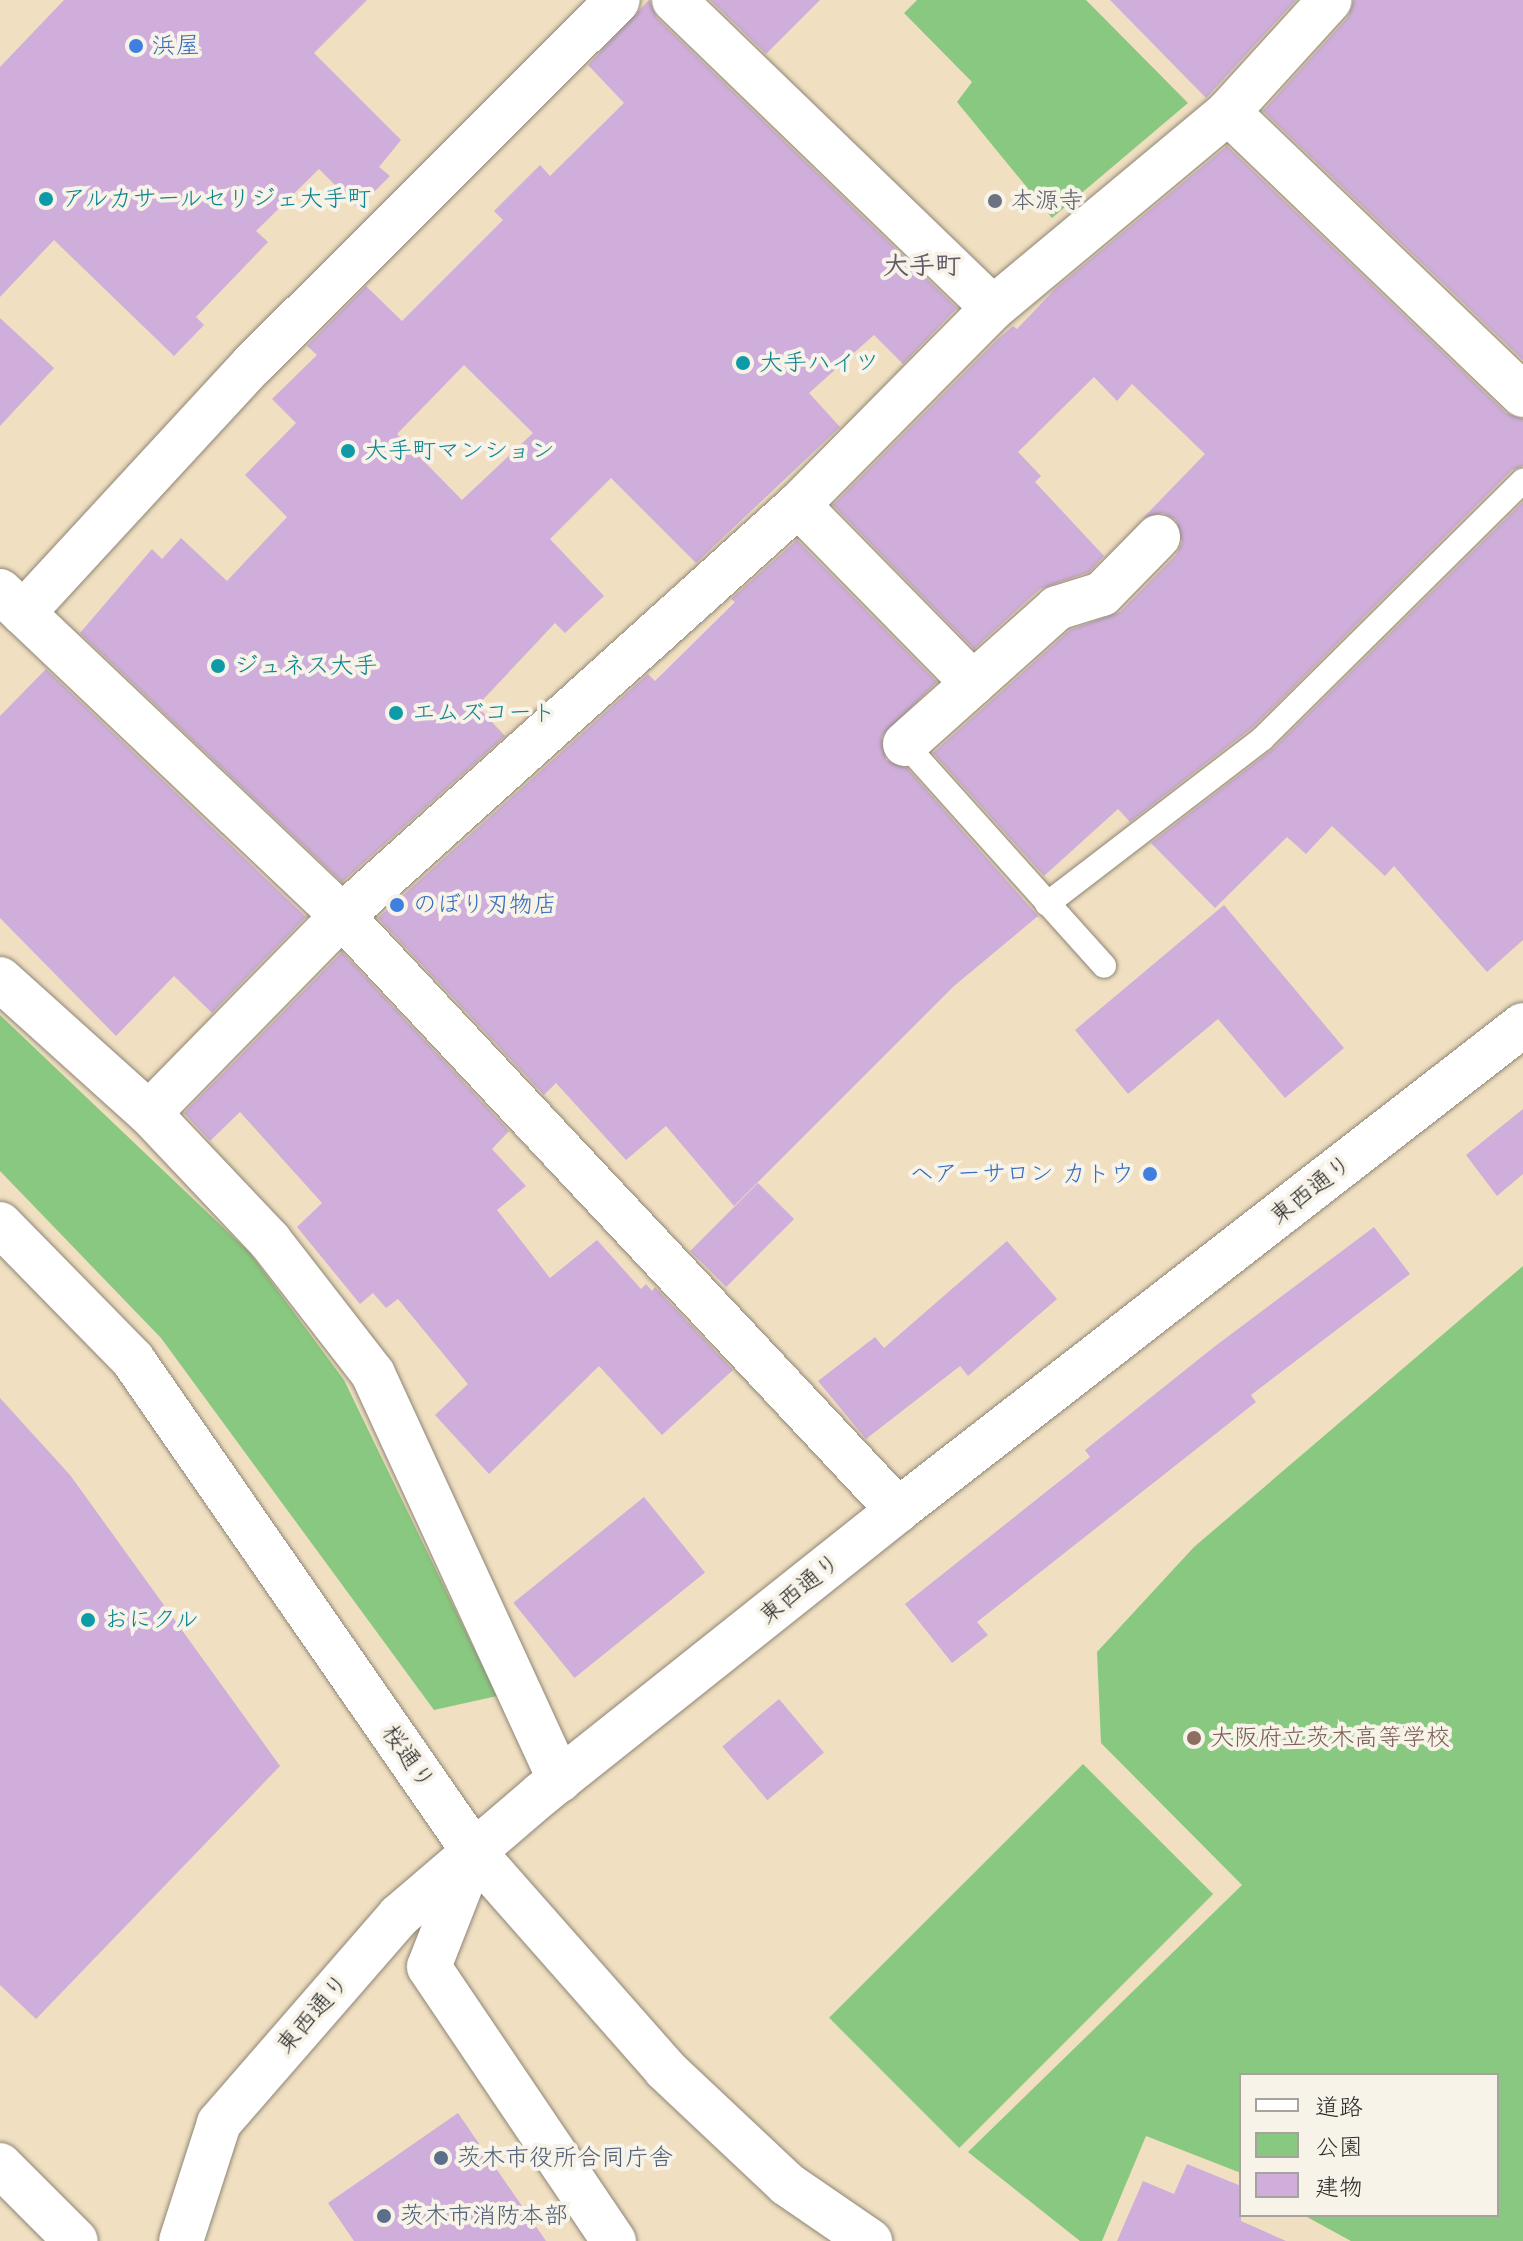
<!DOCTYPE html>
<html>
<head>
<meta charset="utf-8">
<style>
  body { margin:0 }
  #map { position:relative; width:1523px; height:2241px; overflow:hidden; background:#f0dfc1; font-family:"Shantell Sans","Klee One",sans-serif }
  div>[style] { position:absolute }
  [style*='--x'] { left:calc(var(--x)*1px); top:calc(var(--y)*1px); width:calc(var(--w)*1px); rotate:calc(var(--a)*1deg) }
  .green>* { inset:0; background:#89c880; transform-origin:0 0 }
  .building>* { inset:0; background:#d0aedb; transform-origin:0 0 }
  .roads { filter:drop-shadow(0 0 2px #8e8576) drop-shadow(0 0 2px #8e8576) }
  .lane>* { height:24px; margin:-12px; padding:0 12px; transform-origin:12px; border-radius:12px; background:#fff }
  .street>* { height:44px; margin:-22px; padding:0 22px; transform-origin:22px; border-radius:22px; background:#fff }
  .secondary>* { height:44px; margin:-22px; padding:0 22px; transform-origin:22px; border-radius:22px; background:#fff }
  .dots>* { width:22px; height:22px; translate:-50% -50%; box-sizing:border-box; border:4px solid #f7f3e8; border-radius:50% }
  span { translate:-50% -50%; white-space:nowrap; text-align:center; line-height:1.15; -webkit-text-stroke:8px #f7f3e8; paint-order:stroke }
  .shop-label { font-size:24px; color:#366cbe }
  .left { translate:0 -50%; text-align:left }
  .right { translate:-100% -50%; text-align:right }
  .culture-label { font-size:24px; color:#0d838f }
  .worship-label { font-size:24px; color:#5b616d }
  .street-label { font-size:24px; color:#2b2b2b }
  .education-label { font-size:24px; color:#785e54 }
  .service-label { font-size:24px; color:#4e5e75 }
  .neighbourhood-label { font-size:26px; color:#655969; font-weight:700 }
  .legend { position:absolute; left:1239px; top:2073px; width:260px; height:144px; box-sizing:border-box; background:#f7f3e8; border:2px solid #a5a39c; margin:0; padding:10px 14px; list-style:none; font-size:24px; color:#2b2b2b }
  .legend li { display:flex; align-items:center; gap:16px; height:40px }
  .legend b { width:40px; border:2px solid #a5a39c }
</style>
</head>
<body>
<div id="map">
  <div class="green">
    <i style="clip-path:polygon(917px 0,1086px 0,1188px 103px,1052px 218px,957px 102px,972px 82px,904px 13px)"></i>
    <i style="clip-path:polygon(0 1015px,250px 1253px,344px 1380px,497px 1696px,434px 1710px,161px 1338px,0 1171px)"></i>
    <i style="clip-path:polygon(1523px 1266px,1523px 2241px,1351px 2241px,1307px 2217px,1497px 2215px,1497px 2075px,1241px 2075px,1241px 2173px,1146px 2136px,1102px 2241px,1080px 2241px,968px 2152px,1242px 1885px,1101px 1743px,1097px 1652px,1194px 1547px)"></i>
    <i style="left:1083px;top:1764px;width:184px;height:359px;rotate:45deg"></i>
  </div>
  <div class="building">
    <i style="clip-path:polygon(64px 0,367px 0,314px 53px,401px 140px,379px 167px,390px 176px,358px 208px,319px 169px,256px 231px,268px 242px,196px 317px,204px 325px,174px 356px,54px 240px,0 297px,0 67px)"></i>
    <i style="clip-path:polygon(evenodd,649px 0,657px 18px,957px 308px,903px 364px,874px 335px,809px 393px,840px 427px,696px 563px,611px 478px,550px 539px,604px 596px,565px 633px,555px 623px,477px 706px,505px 736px,342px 882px,80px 633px,152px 549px,162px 559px,181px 538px,227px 581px,287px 517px,245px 475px,296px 423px,272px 399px,317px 355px,307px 346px,366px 286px,402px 321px,503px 220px,494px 211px,540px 165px,550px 176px,624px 103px,588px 65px,649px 0,464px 365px,533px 433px,462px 500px,397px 434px,464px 365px)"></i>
    <i style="clip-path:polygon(710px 0,820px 0,766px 54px)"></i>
    <i style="clip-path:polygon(1110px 0,1296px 0,1206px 98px)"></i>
    <i style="clip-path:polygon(1354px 0,1523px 0,1523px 360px,1263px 111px,1348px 17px)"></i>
    <i style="clip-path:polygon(1227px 146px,1506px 413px,1523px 419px,1523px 466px,1512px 470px,1253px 727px,1130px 822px,1118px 809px,1044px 876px,933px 753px,1070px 630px,1120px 612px,1176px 555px,1182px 542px,1176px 520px,1163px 513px,1143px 518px,1205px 454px,1132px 384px,1117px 401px,1094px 377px,1018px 452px,1041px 476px,1035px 482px,1104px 556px,1089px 572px,1040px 589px,974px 649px,833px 505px,997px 340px,1013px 326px,1017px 329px,1056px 288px)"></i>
    <i style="clip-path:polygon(0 318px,54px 368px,0 426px)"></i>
    <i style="clip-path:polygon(1523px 502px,1523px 940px,1487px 972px,1394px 866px,1385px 876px,1332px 826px,1306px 854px,1287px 837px,1215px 908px,1151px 843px,1273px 749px)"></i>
    <i style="clip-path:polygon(797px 540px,937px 682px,882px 736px,886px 760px,907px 768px,1038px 916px,954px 986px,734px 1206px,666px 1126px,626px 1160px,556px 1083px,544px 1095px,378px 918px,648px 674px,655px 681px,735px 602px,731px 599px)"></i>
    <i style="clip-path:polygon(46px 669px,306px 917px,212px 1013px,174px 976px,116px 1036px,0 918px,0 716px)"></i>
    <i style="clip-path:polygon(1224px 905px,1344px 1048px,1285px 1098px,1218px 1019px,1128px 1094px,1075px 1030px)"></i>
    <i style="clip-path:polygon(342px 952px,509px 1131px,492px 1149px,526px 1186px,497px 1210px,550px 1278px,597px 1240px,641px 1289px,646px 1284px,652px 1291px,655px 1287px,733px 1370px,662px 1435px,599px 1366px,489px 1474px,435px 1415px,468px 1384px,398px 1299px,386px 1308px,373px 1293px,360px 1304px,297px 1227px,322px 1203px,240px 1112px,210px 1141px,184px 1113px)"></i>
    <i style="clip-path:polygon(1523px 1109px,1523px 1174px,1497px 1196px,1466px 1155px)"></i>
    <i style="left:758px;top:1183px;width:51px;height:96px;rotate:45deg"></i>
    <i style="clip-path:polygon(1374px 1227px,1410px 1274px,1251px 1395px,1256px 1402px,977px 1622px,988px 1635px,952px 1663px,905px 1604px,1090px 1457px,1085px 1450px,1214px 1347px)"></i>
    <i style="clip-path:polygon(1007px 1241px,1057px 1299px,968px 1376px,960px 1366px,866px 1439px,818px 1381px,875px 1337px,884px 1348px)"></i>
    <i style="clip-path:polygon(0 1398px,70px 1475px,280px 1766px,36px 2019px,0 1985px)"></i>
    <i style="left:644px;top:1497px;width:97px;height:168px;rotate:51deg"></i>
    <i style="left:779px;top:1699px;width:70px;height:74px;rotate:50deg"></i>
    <i style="clip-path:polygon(458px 2113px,546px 2241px,354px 2241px,328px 2203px)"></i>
    <i style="clip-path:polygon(1187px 2164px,1241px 2186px,1241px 2221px,1286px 2241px,1117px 2241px,1143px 2181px,1174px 2194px)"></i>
  </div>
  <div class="roads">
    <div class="lane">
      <i style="--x:905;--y:744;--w:298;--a:48.1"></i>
      <i style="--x:1047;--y:904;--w:272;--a:-37.5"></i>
      <i style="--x:1263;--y:738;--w:366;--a:-44.7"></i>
    </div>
    <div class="street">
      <i style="--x:674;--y:0;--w:443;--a:44"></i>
      <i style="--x:1228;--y:112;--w:409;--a:43.8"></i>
      <i style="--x:798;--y:505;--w:250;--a:45.5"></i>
      <i style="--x:0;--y:591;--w:472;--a:43.5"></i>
      <i style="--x:342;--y:916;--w:814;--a:46.89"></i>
      <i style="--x:23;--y:613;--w:339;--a:-47.3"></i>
      <i style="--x:253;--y:364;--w:515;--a:-44.92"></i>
      <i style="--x:905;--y:744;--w:204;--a:-41.8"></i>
      <i style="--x:1057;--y:608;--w:47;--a:-17.3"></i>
      <i style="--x:1102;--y:594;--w:80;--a:-45.5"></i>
      <i style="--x:0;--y:979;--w:200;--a:42"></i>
      <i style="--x:149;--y:1113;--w:176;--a:46.6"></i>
      <i style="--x:270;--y:1241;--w:168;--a:52.2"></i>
      <i style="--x:373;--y:1374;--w:447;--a:65.3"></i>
      <i style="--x:149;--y:1113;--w:276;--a:-45.6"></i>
      <i style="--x:342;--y:916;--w:614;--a:-42.03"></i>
      <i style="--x:798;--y:505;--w:277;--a:-45.3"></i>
      <i style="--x:993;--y:308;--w:306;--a:-39.8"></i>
      <i style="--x:1228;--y:112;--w:151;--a:-47.7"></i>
      <i style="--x:474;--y:1852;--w:123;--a:111.4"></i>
      <i style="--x:429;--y:1967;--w:331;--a:56"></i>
    </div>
    <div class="secondary">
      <i style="--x:0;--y:1224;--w:190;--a:45.6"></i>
      <i style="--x:133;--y:1360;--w:599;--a:55.27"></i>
      <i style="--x:474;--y:1852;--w:289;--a:48.6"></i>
      <i style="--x:665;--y:2069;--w:168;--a:43.3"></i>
      <i style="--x:787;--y:2184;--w:101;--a:34.5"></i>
      <i style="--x:0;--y:2165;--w:107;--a:45"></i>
      <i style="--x:181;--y:2241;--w:124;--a:-72.1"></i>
      <i style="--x:219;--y:2123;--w:274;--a:-49"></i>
      <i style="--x:399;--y:1916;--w:186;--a:-40.6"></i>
      <i style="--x:540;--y:1795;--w:458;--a:-38.5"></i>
      <i style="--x:898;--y:1510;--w:791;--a:-37.81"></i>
    </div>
  </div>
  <div class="dots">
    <i style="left:136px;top:46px;background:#3f7fe0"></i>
    <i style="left:46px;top:199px;background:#0f9aa8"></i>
    <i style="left:995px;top:201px;background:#6b7280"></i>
    <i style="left:743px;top:363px;background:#0f9aa8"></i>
    <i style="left:348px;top:451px;background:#0f9aa8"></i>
    <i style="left:218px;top:666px;background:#0f9aa8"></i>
    <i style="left:396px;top:713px;background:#0f9aa8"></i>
    <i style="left:397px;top:905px;background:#3f7fe0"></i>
    <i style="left:1150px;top:1174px;background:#3f7fe0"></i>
    <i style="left:88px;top:1620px;background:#0f9aa8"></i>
    <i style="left:1194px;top:1738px;background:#8d6e63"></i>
    <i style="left:441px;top:2158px;background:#5c6f8a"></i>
    <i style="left:384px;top:2216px;background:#5c6f8a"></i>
  </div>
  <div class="shop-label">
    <span class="left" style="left:152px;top:46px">浜屋</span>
    <span class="left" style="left:413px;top:905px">のぼり刃物店</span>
    <span class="right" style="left:1134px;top:1174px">ヘアーサロン カトウ</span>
  </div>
  <div class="culture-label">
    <span class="left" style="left:62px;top:199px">アルカサールセリジェ大手町</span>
    <span class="left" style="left:759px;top:363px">大手ハイツ</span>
    <span class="left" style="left:364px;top:451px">大手町マンション</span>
    <span class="left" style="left:234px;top:666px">ジュネス大手</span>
    <span class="left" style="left:412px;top:713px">エムズコート</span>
    <span class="left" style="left:104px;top:1620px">おにクル</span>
  </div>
  <div class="worship-label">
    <span class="left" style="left:1011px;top:201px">本源寺</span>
  </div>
  <div class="street-label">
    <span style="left:1311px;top:1190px;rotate:-38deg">東西通り</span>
    <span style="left:800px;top:1589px;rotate:-39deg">東西通り</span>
    <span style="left:408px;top:1757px;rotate:55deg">桜通り</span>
    <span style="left:313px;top:2014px;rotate:-49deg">東西通り</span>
  </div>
  <div class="education-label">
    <span class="left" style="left:1210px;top:1738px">大阪府立茨木高等学校</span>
  </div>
  <div class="service-label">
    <span class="left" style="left:457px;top:2158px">茨木市役所合同庁舎</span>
    <span class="left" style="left:400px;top:2216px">茨木市消防本部</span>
  </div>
  <div class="neighbourhood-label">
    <span style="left:922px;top:265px">大手町</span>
  </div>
  <ul class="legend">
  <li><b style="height:10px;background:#fff"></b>道路</li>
  <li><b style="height:22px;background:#89c880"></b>公園</li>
  <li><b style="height:22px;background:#d0aedb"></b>建物</li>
  </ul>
</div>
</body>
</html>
